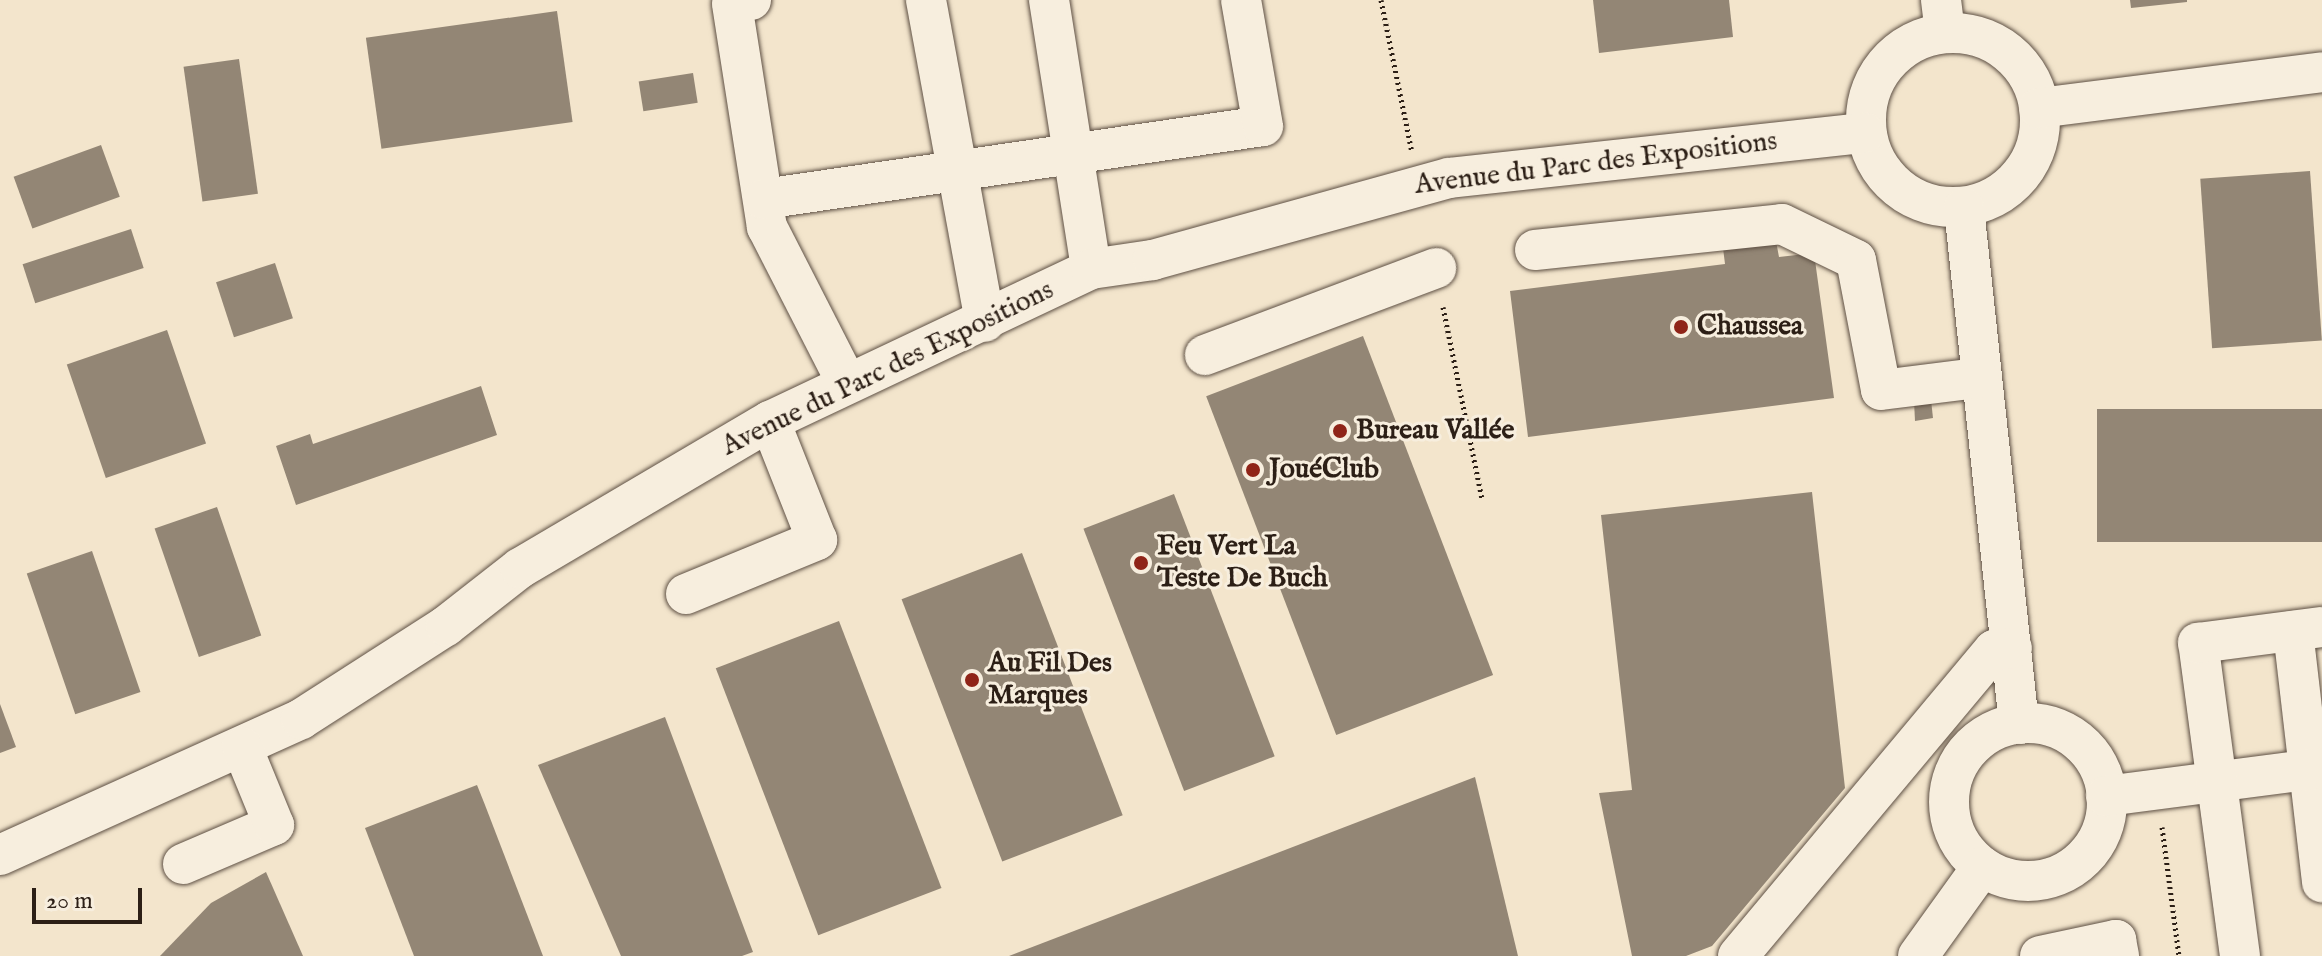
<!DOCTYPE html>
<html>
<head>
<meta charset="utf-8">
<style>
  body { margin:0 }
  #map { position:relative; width:2322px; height:956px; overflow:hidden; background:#f3e5cc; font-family:"IM FELL English",serif }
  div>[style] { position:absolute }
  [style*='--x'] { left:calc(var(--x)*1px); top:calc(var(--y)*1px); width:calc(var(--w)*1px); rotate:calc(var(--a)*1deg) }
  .building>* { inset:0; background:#938675; transform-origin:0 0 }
  .path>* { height:5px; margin-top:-2.5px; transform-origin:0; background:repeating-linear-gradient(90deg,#2c1f16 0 2px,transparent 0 6px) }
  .roads { filter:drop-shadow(0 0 2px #5e5044) drop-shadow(0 0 2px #5e5044) }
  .minor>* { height:40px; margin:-20px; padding:0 20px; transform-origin:20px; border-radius:20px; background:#f7eede }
  .minor>.ring { margin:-20px; padding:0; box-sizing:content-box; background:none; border:40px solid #f7eede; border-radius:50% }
  .dots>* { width:22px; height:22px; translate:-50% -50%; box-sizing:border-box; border:4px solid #f7eede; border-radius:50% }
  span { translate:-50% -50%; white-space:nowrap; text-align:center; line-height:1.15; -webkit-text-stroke:6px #f7eede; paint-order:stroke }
  .street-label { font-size:28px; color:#2c1f16 }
  .poi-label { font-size:28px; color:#2c1f16; font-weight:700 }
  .left { translate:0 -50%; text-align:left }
  .scale { position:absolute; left:32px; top:888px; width:110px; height:36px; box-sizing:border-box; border:4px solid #2c1f16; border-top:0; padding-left:10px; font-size:24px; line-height:28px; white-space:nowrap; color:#2c1f16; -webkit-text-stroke:6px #f7eede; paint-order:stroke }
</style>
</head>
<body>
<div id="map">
  <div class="building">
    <i style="clip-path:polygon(1593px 0,1729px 0,1733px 37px,1599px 53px)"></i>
    <i style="clip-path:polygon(2130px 0,2187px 0,2187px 2px,2131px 8px)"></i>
    <i style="left:557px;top:11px;width:112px;height:193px;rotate:82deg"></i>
    <i style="left:239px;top:59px;width:136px;height:56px;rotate:82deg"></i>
    <i style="left:693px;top:73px;width:30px;height:55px;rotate:81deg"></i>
    <i style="left:101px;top:145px;width:55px;height:93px;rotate:70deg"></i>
    <i style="left:2310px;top:171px;width:170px;height:110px;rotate:86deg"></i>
    <i style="left:131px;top:229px;width:41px;height:114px;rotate:72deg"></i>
    <i style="clip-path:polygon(1776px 241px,1779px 257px,1814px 253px,1834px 398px,1528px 437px,1510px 291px,1725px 264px,1723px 248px)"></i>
    <i style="left:275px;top:263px;width:58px;height:62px;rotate:72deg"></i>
    <i style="left:167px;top:330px;width:120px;height:106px;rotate:71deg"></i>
    <i style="left:1363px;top:336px;width:363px;height:168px;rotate:69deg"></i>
    <i style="clip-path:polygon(481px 386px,497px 435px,296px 505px,276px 446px,310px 434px,313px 444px)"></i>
    <i style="clip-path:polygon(1931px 400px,1933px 418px,1915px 421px,1914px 401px)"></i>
    <i style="left:2322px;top:409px;width:133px;height:225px;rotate:90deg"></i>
    <i style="clip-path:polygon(1812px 492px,1845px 788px,1712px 946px,1686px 956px,1632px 956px,1599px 793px,1632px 790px,1601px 515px)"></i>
    <i style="left:1174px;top:494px;width:281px;height:97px;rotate:69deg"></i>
    <i style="left:217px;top:507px;width:136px;height:66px;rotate:71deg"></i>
    <i style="left:92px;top:551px;width:149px;height:69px;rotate:71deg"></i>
    <i style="left:1022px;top:553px;width:281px;height:129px;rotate:69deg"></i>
    <i style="left:839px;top:621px;width:286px;height:132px;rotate:69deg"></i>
    <i style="clip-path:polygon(0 704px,16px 747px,0 753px)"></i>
    <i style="clip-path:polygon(665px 717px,753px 952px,742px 956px,621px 956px,538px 765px)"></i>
    <i style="clip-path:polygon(1475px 777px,1518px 956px,1009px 956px)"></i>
    <i style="clip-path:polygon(477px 785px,485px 805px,543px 956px,414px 956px,365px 828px)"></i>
    <i style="clip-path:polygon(266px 872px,303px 956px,160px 956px,211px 903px)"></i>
  </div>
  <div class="path">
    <i style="--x:1381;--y:0;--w:155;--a:78.5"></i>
    <i style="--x:1443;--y:307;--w:196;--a:78.5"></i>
    <i style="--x:2162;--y:827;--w:130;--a:82.5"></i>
  </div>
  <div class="roads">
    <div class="minor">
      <i style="--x:751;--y:0;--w:19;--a:168"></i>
      <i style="--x:732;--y:4;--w:226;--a:81.1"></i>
      <i style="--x:767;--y:227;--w:175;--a:62.9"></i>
      <i style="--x:926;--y:0;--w:327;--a:79.6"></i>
      <i style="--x:1049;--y:0;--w:272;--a:81.1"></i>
      <i style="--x:1941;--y:0;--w:32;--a:83"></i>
      <i class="ring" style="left:1866px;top:33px;width:134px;height:134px"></i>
      <i style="--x:2039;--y:108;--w:285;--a:-7.2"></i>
      <i style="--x:764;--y:199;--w:504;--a:-8.32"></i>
      <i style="--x:1263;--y:126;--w:128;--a:-99.9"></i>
      <i style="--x:1964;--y:208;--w:519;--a:83.92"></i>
      <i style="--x:1535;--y:250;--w:248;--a:-6"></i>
      <i style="--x:1782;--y:224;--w:82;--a:25.9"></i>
      <i style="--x:1856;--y:260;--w:132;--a:79.1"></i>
      <i style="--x:1881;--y:390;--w:98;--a:-7.1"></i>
      <i style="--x:1205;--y:355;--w:247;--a:-20.6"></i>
      <i style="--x:686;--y:594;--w:142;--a:-22.4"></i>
      <i style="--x:817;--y:540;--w:128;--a:-111.6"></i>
      <i style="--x:2293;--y:631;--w:253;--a:83.4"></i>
      <i class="ring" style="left:1949px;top:723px;width:118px;height:118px"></i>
      <i style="--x:2106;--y:796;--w:218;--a:-7.4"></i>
      <i style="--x:0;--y:855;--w:330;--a:-24.3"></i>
      <i style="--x:301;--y:719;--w:172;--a:-32.7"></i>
      <i style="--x:446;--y:626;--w:94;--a:-38.1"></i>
      <i style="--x:520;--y:568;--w:290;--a:-30.5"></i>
      <i style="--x:770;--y:421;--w:355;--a:-25.3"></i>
      <i style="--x:1091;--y:269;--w:63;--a:-8.3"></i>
      <i style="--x:1153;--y:260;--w:307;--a:-15.5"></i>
      <i style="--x:1449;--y:178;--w:418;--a:-6.2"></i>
      <i style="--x:183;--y:864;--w:99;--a:-23.2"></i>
      <i style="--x:274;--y:825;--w:84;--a:-112.3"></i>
      <i style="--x:1738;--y:956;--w:399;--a:-50.1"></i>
      <i style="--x:1994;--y:650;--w:18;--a:-6"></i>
      <i style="--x:1918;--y:956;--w:110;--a:-54.3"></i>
      <i style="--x:2040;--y:956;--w:78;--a:-11.9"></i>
      <i style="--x:2116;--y:940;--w:16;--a:79"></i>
      <i style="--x:2240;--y:956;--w:316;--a:-97.6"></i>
      <i style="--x:2198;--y:643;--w:125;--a:-7.4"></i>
    </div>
  </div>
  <div class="dots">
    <i style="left:1681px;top:327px;background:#8f2418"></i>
    <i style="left:1340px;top:431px;background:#8f2418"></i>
    <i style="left:1253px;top:470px;background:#8f2418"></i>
    <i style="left:1141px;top:563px;background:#8f2418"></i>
    <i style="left:972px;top:680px;background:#8f2418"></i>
  </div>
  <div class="street-label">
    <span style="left:1596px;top:164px;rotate:-7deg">Avenue du Parc des Expositions</span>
    <span style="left:888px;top:369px;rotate:-26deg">Avenue du Parc des Expositions</span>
  </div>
  <div class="poi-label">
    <span class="left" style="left:1697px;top:327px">Chaussea</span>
    <span class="left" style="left:1356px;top:431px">Bureau Vallée</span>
    <span class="left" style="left:1269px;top:470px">JouéClub</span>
    <span class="left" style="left:1157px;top:563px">Feu Vert La<br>Teste De Buch</span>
    <span class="left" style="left:988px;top:680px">Au Fil Des<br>Marques</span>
  </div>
  <div class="scale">20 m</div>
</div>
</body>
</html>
